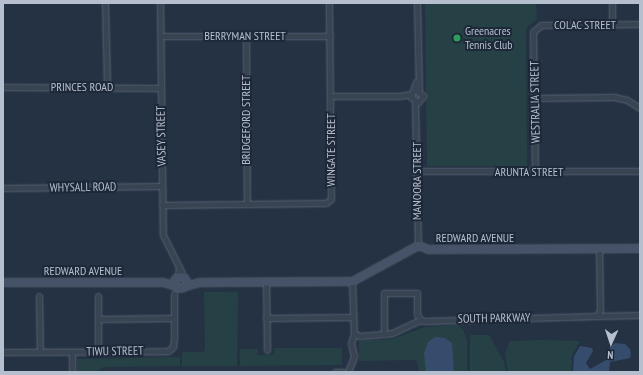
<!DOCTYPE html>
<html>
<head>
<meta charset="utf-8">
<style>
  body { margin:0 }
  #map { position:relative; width:643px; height:375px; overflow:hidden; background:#243244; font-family:"PT Sans Narrow",sans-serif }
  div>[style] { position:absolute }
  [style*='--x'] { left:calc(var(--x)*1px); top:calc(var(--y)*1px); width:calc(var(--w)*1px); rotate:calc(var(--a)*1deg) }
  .green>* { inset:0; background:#264145 }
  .water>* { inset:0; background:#364c6c }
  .roads { filter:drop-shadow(0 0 1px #576171) drop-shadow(0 0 1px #576171) }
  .street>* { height:5px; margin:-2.5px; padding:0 2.5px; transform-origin:2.5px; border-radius:2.5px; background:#394453 }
  .secondary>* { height:7px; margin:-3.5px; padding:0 3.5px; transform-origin:3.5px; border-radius:3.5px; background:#465267 }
  .secondary>.ring { margin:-3.5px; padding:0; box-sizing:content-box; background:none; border:7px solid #465267; border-radius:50% }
  .dots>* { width:11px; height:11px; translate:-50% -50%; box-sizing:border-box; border:2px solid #1d2839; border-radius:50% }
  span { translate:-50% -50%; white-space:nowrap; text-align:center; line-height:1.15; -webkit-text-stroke:4px #1d2839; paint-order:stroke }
  .street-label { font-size:12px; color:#b6bfcd }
  .poi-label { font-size:12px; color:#b6bfcd }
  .left { translate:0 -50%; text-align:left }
  .frame { position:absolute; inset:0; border:4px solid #b6bfcd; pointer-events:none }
  .north { position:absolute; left:591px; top:323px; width:40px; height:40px; -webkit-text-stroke:3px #1d2839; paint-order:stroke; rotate:183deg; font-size:11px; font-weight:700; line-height:16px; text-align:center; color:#b6bfcd }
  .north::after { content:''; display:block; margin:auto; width:14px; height:18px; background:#b6bfcd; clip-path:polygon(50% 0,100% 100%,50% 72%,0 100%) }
</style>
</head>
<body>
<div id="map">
  <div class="green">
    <i style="clip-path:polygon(425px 3px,536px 3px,537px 19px,526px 28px,527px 166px,427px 166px)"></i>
    <i style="clip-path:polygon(204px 292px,238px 292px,237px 366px,182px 366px,182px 352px,203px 352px,205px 350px)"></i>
    <i style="clip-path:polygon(458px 325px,464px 331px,467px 341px,467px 372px,420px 372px,416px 360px,359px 361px,359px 341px,393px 339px,425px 327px)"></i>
    <i style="clip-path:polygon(470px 335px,489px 335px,504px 362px,506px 372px,470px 372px)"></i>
    <i style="clip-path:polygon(542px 340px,580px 341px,572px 355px,571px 372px,508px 372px,505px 353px,510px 341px)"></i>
    <i style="clip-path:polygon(274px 348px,342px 348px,342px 365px,240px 366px,240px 349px,258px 349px,258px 355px,274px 355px)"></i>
    <i style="clip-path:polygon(180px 357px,180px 366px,103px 367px,97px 372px,77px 372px,77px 359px)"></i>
  </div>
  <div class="water">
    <i style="clip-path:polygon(435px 337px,445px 338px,452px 343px,454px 372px,426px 372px,424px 353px,428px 342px)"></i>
    <i style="clip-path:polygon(615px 343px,625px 344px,630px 349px,631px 354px,630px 358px,610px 362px,609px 372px,573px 372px,574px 356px,580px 346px,592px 348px,593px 351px,586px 363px,590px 369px,608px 359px,610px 347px)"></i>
  </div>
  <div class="roads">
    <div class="street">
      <i style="--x:105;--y:3;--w:84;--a:88.6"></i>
      <i style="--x:160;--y:3;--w:232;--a:89.3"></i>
      <i style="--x:163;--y:235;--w:47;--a:63.4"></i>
      <i style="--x:417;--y:3;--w:88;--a:88.7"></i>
      <i style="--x:612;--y:25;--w:22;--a:-90"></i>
      <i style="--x:246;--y:35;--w:169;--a:89.7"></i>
      <i style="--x:161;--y:36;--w:169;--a:0"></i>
      <i style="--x:416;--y:82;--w:16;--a:108"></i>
      <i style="--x:411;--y:97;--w:9;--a:36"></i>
      <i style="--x:418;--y:102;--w:8;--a:-50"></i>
      <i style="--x:423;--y:96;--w:8;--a:-140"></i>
      <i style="--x:3;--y:87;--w:158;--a:0.4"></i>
      <i style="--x:330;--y:96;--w:69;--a:0"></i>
      <i style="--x:399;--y:96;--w:13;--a:-9"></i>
      <i style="--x:535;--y:98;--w:79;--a:-0.7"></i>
      <i style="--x:614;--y:97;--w:13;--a:13"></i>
      <i style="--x:627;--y:100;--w:15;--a:32"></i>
      <i style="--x:415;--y:102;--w:143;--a:88.8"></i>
      <i style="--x:417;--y:171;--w:223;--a:0"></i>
      <i style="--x:535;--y:172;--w:140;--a:-90.8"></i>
      <i style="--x:533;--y:32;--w:11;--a:-41"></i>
      <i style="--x:541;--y:25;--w:99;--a:-0.6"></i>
      <i style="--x:3;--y:188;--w:159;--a:-0.7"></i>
      <i style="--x:162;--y:205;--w:164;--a:-0.7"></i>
      <i style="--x:326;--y:203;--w:6;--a:-39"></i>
      <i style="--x:331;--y:199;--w:196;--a:-90.6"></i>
      <i style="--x:178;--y:276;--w:9;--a:-84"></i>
      <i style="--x:266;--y:281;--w:69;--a:89.2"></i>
      <i style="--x:39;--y:296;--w:56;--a:89"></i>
      <i style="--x:98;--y:296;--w:55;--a:90"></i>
      <i style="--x:597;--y:316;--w:43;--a:-1.3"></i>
      <i style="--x:266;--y:318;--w:85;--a:-0.7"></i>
      <i style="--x:98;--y:319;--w:76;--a:-0.8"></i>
      <i style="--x:354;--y:334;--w:6;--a:18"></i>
      <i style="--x:360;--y:336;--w:32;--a:-5"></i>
      <i style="--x:392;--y:333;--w:31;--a:-25"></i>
      <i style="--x:384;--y:334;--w:41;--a:-90"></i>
      <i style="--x:384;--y:293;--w:33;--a:0"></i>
      <i style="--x:417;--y:293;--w:21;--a:90"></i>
      <i style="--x:417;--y:314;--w:7;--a:63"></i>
      <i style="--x:420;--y:320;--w:5;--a:11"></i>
      <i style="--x:425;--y:321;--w:172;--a:-1.7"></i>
      <i style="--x:597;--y:316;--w:7;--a:-63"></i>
      <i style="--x:600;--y:310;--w:62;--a:-90.9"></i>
      <i style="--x:3;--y:352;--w:165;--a:-0.3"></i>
      <i style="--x:168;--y:351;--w:6;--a:-39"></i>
      <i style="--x:173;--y:347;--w:8;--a:-83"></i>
      <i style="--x:174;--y:339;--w:45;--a:-90"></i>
      <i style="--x:72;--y:352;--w:20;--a:90"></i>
      <i style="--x:335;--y:372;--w:8;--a:0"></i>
      <i style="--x:348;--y:372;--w:17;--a:-69"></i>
      <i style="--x:354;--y:356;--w:13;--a:-103"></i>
      <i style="--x:351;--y:343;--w:9;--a:-72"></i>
      <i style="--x:354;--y:334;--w:53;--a:-92.2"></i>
    </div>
    <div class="secondary">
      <i class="ring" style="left:174px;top:276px;width:5px;height:5px"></i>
      <i style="--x:3;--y:282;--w:160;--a:0"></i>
      <i style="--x:163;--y:282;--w:14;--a:17"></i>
      <i style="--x:185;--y:286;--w:15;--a:-16"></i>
      <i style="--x:199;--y:282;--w:153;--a:-0.4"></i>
      <i style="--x:352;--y:281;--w:75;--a:-28.6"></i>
      <i style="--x:418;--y:245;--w:11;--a:22"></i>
      <i style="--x:428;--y:249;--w:212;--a:-0.3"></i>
    </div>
  </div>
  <div class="dots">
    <i style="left:457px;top:38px;background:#2e9e5b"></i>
  </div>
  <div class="street-label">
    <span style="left:585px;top:25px">COLAC STREET</span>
    <span style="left:245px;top:36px">BERRYMAN STREET</span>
    <span style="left:82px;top:87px">PRINCES ROAD</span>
    <span style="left:535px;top:102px;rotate:-91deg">WESTRALIA STREET</span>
    <span style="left:246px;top:120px;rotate:-90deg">BRIDGEFORD STREET</span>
    <span style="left:161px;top:136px;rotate:-91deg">VASEY STREET</span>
    <span style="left:331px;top:150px;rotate:-90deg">WINGATE STREET</span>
    <span style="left:529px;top:172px">ARUNTA STREET</span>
    <span style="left:417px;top:181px;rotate:-90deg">MANOORA STREET</span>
    <span style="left:83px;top:187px;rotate:-1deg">WHYSALL ROAD</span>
    <span style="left:475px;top:238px">REDWARD AVENUE</span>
    <span style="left:83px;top:271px">REDWARD AVENUE</span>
    <span style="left:494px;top:318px;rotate:-1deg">SOUTH PARKWAY</span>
    <span style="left:115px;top:351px;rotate:-1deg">TIWU STREET</span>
  </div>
  <div class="poi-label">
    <span class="left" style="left:465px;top:38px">Greenacres<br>Tennis Club</span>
  </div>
  <div class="frame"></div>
  <div class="north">N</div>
</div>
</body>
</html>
